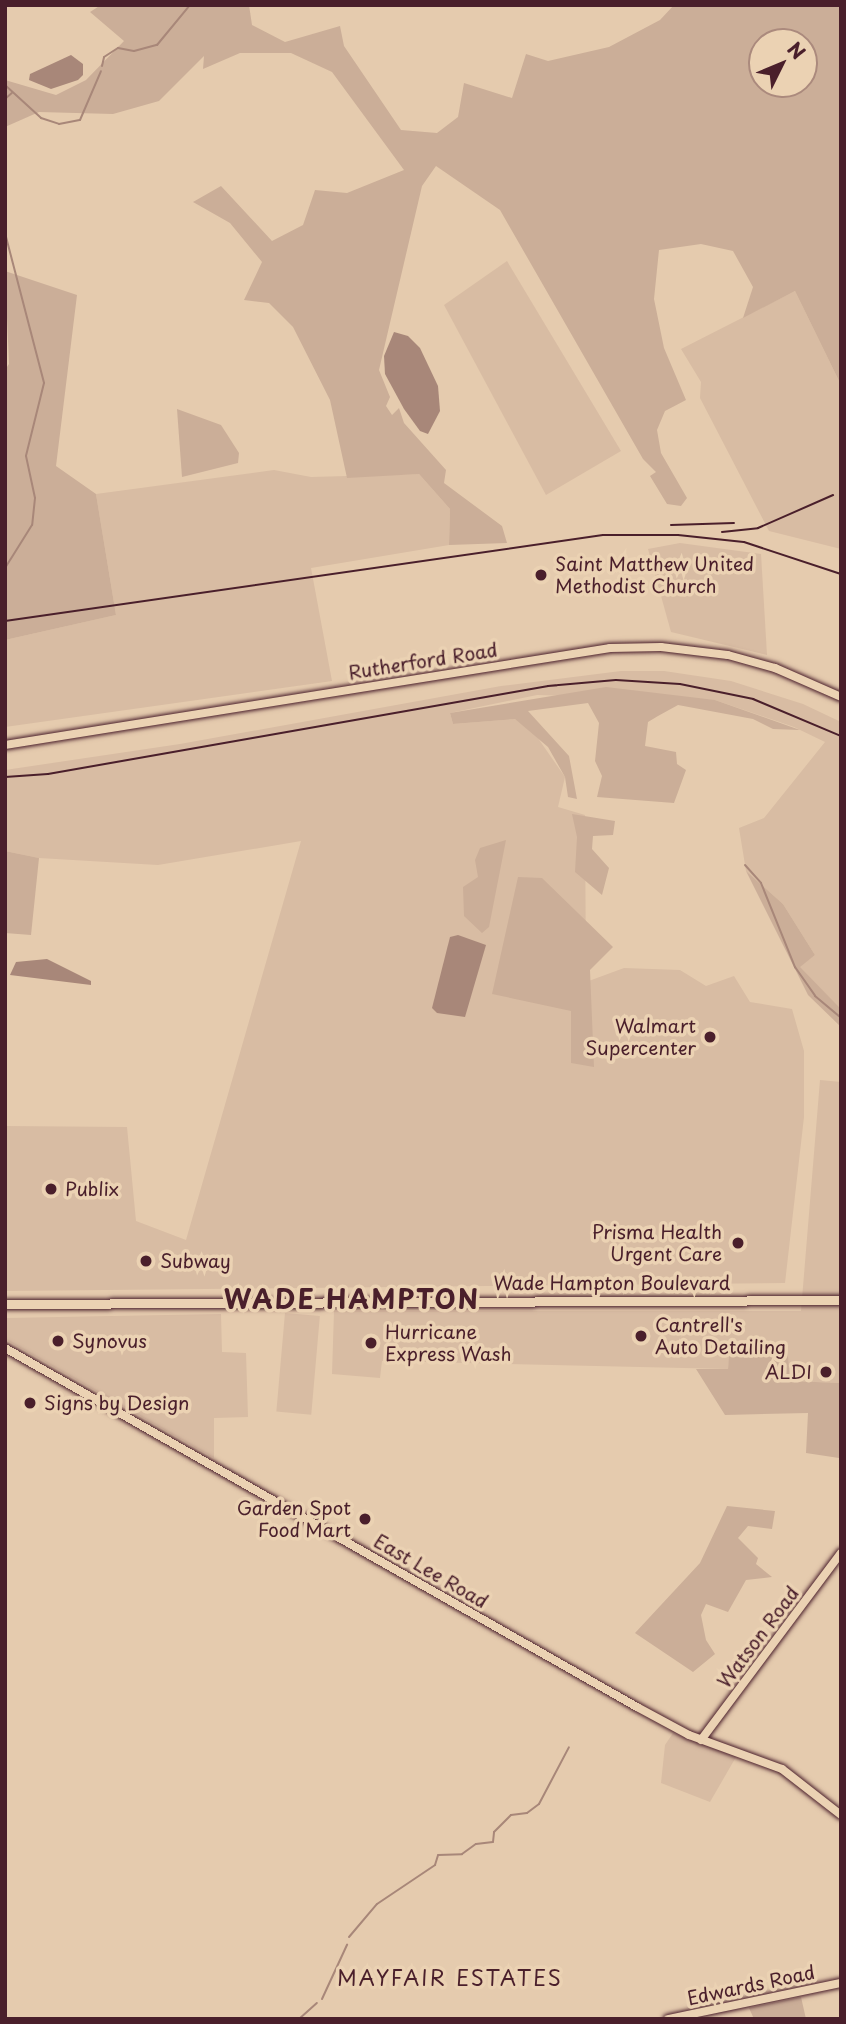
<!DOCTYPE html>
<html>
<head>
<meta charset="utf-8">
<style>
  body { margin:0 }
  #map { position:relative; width:846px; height:2024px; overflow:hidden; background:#e5cbae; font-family:"Playpen Sans",sans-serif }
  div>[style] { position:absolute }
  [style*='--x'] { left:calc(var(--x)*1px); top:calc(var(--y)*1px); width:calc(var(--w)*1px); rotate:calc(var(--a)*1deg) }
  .built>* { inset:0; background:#d8bca3; transform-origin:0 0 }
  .green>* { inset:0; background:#cbae98 }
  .water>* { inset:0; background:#a88779 }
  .stream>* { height:2px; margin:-1px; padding:0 1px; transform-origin:1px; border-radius:1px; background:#a88779 }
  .roads { filter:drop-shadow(0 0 2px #4a1f2b) drop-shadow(0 0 2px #4a1f2b) }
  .secondary>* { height:8px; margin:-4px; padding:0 4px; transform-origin:4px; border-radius:4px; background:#ebd2b3 }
  .primary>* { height:9px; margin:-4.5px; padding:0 4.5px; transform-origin:4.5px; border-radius:4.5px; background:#ebd2b3 }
  .rail>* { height:2px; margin:-1px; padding:0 1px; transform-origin:1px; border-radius:1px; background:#4a1f2b }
  .dots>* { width:19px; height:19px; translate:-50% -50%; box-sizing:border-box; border:4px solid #ebd2b3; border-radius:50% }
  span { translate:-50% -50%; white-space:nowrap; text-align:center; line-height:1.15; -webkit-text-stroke:7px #ebd2b3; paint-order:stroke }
  .poi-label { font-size:19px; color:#4a1f2b }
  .left { translate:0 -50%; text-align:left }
  .right { translate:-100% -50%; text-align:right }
  .street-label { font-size:19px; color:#4a1f2b }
  .neighbourhood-label { font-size:21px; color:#4a1f2b; letter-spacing:2px }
  .district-label { font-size:26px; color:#4a1f2b; font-weight:700; letter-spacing:2px }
  .frame { position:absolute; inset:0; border:7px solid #4a1f2b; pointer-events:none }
  .north { position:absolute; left:748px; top:28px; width:70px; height:70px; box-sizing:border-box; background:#ebd2b3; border:2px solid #ab8a7d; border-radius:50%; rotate:47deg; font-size:19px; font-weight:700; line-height:28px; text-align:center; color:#4a1f2b }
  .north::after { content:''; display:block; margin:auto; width:24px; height:32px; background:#4a1f2b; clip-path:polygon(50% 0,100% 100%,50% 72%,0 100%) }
</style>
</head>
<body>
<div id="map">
  <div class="built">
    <i style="clip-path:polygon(507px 261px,621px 451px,546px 495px,444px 305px)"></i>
    <i style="clip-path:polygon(795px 291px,841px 385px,841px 549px,769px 531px,700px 398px,701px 382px,681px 349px)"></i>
    <i style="clip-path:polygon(274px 470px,311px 477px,419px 474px,450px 509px,449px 545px,311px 568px,332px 681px,5px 727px,5px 640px,116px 615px,96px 494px)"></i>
    <i style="clip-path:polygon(680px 543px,761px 554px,767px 655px,671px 632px,648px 549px)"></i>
    <i style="clip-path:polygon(621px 671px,664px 671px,731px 681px,803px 704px,841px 722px,841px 1009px,799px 967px,815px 955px,783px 904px,746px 871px,739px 828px,764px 818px,825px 742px,794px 727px,715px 700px,537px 695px,450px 713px,453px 724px,515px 719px,533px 731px,565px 777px,558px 807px,585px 815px,586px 982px,624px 968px,680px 970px,706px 986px,734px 976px,750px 1002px,792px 1009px,804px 1051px,804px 1117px,785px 1283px,5px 1291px,5px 1126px,127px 1127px,136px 1221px,186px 1240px,301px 841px,158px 865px,39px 858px,5px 851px,5px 770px,180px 744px,501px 686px)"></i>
    <i style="clip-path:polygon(820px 1080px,841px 1082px,841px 1383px,790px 1381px,786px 1344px,731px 1344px,728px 1369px,382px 1361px,380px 1378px,332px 1374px,334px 1311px,801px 1311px)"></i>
    <i style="left:285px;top:1313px;width:35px;height:99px;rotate:5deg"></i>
    <i style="clip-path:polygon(221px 1314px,222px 1352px,246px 1353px,248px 1417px,214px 1418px,214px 1458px,5px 1339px,5px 1318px)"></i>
    <i style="clip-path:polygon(673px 1733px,736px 1757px,710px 1802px,661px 1783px,665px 1745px)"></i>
  </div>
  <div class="green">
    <i style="clip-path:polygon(evenodd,101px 5px,249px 5px,252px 25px,285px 42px,340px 26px,344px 46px,401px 130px,437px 133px,458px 117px,464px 83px,512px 98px,526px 54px,548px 61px,609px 47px,660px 20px,674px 5px,841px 5px,841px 385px,795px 291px,743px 318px,753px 287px,733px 251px,701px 244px,659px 250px,654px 299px,664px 348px,686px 400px,665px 411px,657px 430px,661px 453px,687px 498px,681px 506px,667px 504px,650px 476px,656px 472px,643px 459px,500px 210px,436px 166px,422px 186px,379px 370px,390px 397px,386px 406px,392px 415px,399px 408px,404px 423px,446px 470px,444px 483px,502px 526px,507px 543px,449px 545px,450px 509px,419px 474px,347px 478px,330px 400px,293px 327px,269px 303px,244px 300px,262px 262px,230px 223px,193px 202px,221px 186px,272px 241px,303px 225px,315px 190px,347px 193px,404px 170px,332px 72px,291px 53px,240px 53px,203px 69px,204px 56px,159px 101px,113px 114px,39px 112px,5px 127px,5px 80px,56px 95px,86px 80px,124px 41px,90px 12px,101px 5px,762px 42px,804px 42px,804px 84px,762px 84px,762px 42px)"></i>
    <i style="clip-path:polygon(5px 271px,77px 295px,56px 466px,96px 494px,116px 615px,5px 640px,5px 370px,9px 364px)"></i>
    <i style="clip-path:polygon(177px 409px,221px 425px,239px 453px,238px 463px,182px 477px)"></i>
    <i style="clip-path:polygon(606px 687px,715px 700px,800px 730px,773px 729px,753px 719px,678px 705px,658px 716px,648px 722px,645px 746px,676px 752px,677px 764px,686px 770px,674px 803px,597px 797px,602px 776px,595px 761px,599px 723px,588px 703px,528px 711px,569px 756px,577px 799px,568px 797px,565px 777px,548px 747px,515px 719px,453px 724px,450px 713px)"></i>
    <i style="clip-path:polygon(572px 814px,615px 821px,613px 835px,593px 836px,592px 849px,609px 868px,602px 895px,575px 872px,577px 837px)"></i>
    <i style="clip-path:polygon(506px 840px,489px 927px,482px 933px,464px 916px,463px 887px,478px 877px,475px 860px,480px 848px)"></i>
    <i style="clip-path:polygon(5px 851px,39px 858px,31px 935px,5px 933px)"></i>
    <i style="clip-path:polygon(746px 871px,783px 904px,815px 955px,800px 967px,841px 1009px,841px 1027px,808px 995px)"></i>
    <i style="clip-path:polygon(518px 877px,542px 878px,613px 947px,590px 970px,594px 1067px,571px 1063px,571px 1011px,492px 994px)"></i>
    <i style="clip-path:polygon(730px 1344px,787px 1344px,790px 1381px,841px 1383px,839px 1458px,806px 1453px,808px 1413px,725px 1415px,696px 1369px,728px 1369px)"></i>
    <i style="clip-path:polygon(727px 1506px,775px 1511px,772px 1529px,748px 1526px,738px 1538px,758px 1558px,756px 1564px,772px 1577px,746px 1580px,728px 1612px,706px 1604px,701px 1615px,706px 1640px,715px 1654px,693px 1672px,635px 1633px,700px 1563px)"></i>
    <i style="clip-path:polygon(801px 1997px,806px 2019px,754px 2019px,749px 2008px)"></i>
  </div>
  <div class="water">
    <i style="clip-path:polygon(71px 55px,83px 64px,83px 75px,78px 80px,51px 89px,29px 80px,30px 74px)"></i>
    <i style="clip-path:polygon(394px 332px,408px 336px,420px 348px,438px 386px,440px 411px,428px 434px,420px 431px,404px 409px,385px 374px,384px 356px)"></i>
    <i style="clip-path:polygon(458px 935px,486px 945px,465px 1017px,437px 1013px,432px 1008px,450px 937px)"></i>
    <i style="clip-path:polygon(47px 959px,91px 981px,91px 985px,10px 975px,16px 962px)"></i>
  </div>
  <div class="stream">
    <i style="--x:102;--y:66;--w:9;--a:-77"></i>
    <i style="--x:104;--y:57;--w:17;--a:-33"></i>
    <i style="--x:118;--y:48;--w:16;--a:11"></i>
    <i style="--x:134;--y:51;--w:24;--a:-15"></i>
    <i style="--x:157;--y:45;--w:52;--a:-50.5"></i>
    <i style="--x:5;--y:85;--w:49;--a:42.5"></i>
    <i style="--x:41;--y:118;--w:19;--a:18"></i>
    <i style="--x:59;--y:124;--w:21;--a:-11"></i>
    <i style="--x:80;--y:120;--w:53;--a:-66.8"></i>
    <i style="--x:5;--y:99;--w:9;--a:-41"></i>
    <i style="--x:5;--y:233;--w:155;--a:75.4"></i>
    <i style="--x:44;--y:383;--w:75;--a:103.9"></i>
    <i style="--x:26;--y:456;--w:43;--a:77.9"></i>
    <i style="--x:35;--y:498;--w:27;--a:96"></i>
    <i style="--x:32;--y:525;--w:51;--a:122.1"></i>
    <i style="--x:745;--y:865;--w:24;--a:48"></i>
    <i style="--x:761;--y:883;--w:91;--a:68"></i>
    <i style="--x:795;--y:967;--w:35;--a:55"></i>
    <i style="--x:815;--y:996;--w:34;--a:40"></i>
    <i style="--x:349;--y:1937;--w:43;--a:-49.7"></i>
    <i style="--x:377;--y:1904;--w:70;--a:-33.9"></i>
    <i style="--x:435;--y:1865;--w:10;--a:-73"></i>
    <i style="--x:438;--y:1855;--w:24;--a:-2"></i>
    <i style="--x:462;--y:1854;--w:17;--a:-36"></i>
    <i style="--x:476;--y:1844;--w:17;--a:-7"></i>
    <i style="--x:493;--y:1842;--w:10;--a:-84"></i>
    <i style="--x:494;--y:1832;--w:24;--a:-45"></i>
    <i style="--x:511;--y:1815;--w:16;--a:-7"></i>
    <i style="--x:527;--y:1813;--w:15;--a:-37"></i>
    <i style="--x:539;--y:1804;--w:64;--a:-62.2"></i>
    <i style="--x:322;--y:1999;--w:60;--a:-65.2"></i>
    <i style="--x:299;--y:2019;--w:24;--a:-42"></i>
  </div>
  <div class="roads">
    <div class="secondary">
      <i style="--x:5;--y:745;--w:613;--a:-9.11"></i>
      <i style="--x:610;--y:648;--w:51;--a:-1.1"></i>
      <i style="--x:661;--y:647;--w:67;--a:6.8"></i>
      <i style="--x:728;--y:655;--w:49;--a:15.5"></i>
      <i style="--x:775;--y:668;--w:72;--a:23.7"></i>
      <i style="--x:5;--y:1348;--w:727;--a:29.6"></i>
      <i style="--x:637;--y:1707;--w:59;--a:28.3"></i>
      <i style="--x:689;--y:1735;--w:99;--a:20.1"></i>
      <i style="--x:782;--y:1769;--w:75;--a:37.9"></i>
      <i style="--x:701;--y:1740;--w:234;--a:-53.2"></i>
      <i style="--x:668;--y:2019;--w:177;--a:-11.8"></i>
    </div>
    <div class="primary">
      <i style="--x:5;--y:1304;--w:836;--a:-0.27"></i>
    </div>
  </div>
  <div class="rail">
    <i style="--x:671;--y:525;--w:63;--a:-1.8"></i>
    <i style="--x:722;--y:532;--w:36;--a:-6"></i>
    <i style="--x:758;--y:528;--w:82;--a:-23.7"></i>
    <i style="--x:5;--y:621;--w:604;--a:-8.18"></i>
    <i style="--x:603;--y:535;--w:75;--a:0"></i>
    <i style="--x:678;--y:535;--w:66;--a:6.1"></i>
    <i style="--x:744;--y:542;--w:102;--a:18.3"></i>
    <i style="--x:5;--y:777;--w:43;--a:-4"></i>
    <i style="--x:48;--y:774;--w:508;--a:-9.98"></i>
    <i style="--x:548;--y:686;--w:68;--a:-5"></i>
    <i style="--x:616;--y:680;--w:64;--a:3.6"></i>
    <i style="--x:680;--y:684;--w:75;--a:11.6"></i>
    <i style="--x:753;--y:699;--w:95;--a:22.8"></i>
  </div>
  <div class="dots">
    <i style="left:541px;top:575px;background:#4a1f2b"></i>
    <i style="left:710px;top:1037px;background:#4a1f2b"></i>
    <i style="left:51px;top:1189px;background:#4a1f2b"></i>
    <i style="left:738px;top:1243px;background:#4a1f2b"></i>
    <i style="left:146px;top:1261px;background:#4a1f2b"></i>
    <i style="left:641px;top:1336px;background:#4a1f2b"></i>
    <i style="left:58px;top:1341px;background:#4a1f2b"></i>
    <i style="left:371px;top:1343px;background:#4a1f2b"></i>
    <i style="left:826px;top:1372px;background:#4a1f2b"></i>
    <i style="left:30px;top:1403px;background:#4a1f2b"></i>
    <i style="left:365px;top:1519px;background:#4a1f2b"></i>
  </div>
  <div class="poi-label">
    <span class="left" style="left:555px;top:575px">Saint Matthew United<br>Methodist Church</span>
    <span class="right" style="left:696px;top:1037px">Walmart<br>Supercenter</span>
    <span class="left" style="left:65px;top:1189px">Publix</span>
    <span class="right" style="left:722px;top:1243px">Prisma Health<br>Urgent Care</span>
    <span class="left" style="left:160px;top:1261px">Subway</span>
    <span class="left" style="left:655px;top:1336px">Cantrell's<br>Auto Detailing</span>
    <span class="left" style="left:385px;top:1343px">Hurricane<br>Express Wash</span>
    <span class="left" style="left:72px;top:1341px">Synovus</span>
    <span class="right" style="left:812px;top:1372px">ALDI</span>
    <span class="left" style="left:44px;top:1403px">Signs by Design</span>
    <span class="right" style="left:351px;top:1519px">Garden Spot<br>Food Mart</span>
  </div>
  <div class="street-label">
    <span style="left:423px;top:661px;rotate:-9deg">Rutherford Road</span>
    <span style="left:612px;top:1283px">Wade Hampton Boulevard</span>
    <span style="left:431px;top:1571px;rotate:30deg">East Lee Road</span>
    <span style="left:758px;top:1637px;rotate:-53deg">Watson Road</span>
    <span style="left:751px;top:1985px;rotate:-12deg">Edwards Road</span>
  </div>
  <div class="neighbourhood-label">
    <span style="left:450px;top:1977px">MAYFAIR ESTATES</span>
  </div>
  <div class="district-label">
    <span style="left:352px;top:1299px">WADE HAMPTON</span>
  </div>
  <div class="frame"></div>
  <div class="north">N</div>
</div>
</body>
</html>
